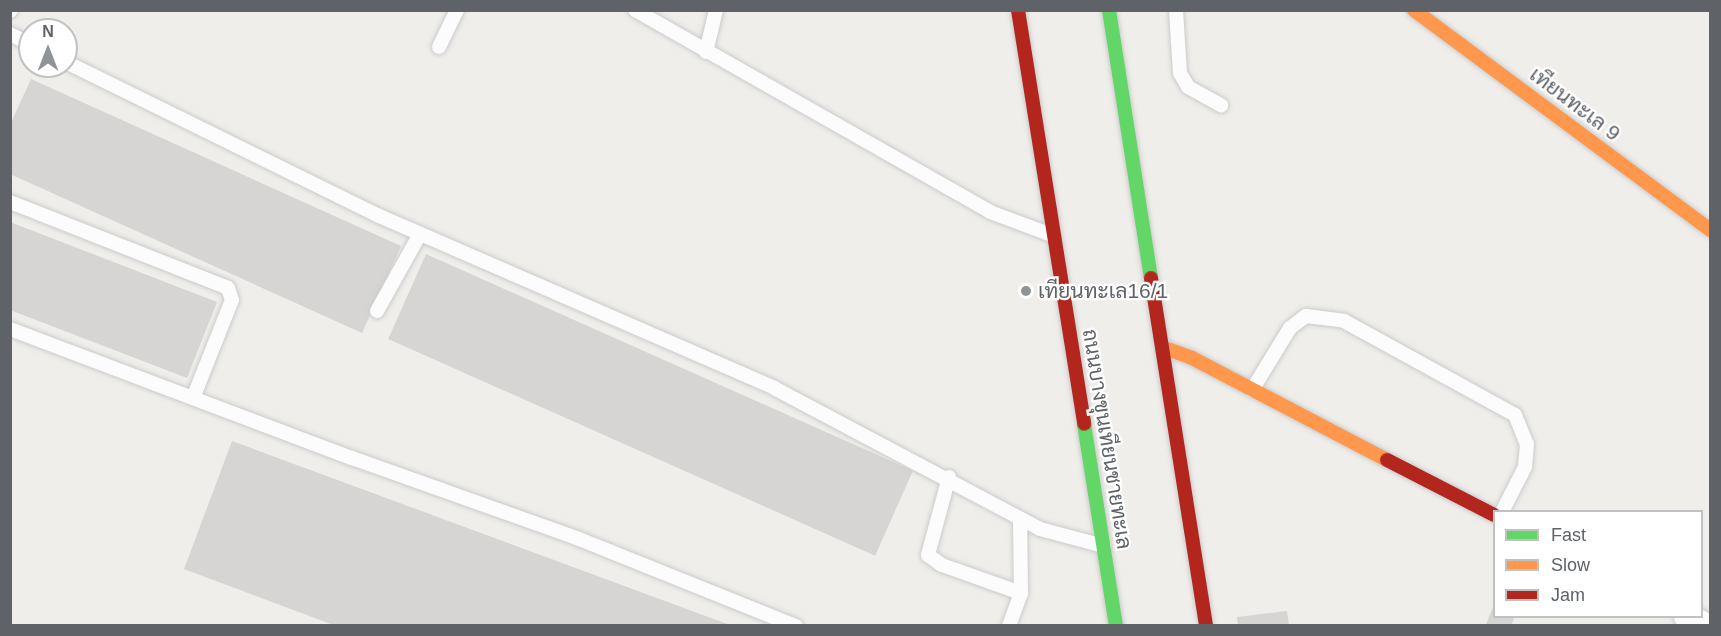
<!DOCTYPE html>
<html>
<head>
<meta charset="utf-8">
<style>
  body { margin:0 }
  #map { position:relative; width:1721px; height:636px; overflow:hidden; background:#efeeea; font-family:Arial,Sarabun,sans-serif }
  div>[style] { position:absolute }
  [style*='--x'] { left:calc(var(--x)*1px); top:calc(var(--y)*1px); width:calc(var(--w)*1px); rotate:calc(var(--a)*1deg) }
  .building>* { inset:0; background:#d6d5d3; transform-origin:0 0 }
  .roads { filter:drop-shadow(0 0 2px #cbcccc) drop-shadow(0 0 2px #cbcccc) }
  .lane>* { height:14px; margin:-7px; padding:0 7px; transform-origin:7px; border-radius:7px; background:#fdfcfc }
  .street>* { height:27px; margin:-13.5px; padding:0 13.5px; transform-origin:13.5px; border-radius:13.5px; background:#fdfcfc }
  .fast>* { height:14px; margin:-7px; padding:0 7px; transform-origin:7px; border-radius:7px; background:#63d668 }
  .slow>* { height:14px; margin:-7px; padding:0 7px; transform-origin:7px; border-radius:7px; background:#ff974d }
  .jam>* { height:14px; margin:-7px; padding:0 7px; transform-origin:7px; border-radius:7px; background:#b3261e }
  .dots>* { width:16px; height:16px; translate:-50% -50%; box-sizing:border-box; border:3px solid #fff; border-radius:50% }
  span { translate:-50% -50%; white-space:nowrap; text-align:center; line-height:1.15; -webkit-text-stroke:4.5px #fff; paint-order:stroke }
  .street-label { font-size:21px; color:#5f6368 }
  .poi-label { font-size:21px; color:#5f6368 }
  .left { translate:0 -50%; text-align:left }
  .frame { position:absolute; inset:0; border:12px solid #5f6368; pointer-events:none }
  .legend { position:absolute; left:1493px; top:510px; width:210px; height:108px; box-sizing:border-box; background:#fff; border:2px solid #bfc1c3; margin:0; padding:8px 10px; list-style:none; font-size:18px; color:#5f6368 }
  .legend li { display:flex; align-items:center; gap:12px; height:30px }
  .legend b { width:30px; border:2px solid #bfc1c3 }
  .north { position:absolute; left:18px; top:18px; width:60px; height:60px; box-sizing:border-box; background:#fff; border:2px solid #bfc1c3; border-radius:50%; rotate:0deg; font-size:16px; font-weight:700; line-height:24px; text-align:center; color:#5f6368 }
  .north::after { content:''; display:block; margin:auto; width:21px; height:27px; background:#919496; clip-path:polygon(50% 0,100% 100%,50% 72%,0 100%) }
</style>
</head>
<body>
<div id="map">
  <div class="building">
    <i style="clip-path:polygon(31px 79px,401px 246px,362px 333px,10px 174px,10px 125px)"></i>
    <i style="clip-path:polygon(10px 222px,217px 302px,187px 378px,10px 310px)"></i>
    <i style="left:426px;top:254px;width:533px;height:93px;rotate:24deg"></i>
    <i style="clip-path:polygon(232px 441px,730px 625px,730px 626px,336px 626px,184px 569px)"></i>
    <i style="clip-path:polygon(1494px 605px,1494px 616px,1515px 616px,1511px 626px,1486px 624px)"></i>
    <i style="clip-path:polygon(1287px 611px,1289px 626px,1238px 626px,1237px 617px)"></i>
  </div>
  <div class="roads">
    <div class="lane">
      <i style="--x:635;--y:10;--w:408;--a:29.6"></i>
      <i style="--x:990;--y:212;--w:66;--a:20.4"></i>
      <i style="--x:1176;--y:10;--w:63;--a:86.4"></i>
      <i style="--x:1180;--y:73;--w:16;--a:60"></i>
      <i style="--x:1188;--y:87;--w:38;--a:29"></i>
      <i style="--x:10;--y:11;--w:1;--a:-45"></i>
      <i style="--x:10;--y:34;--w:22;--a:27"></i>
      <i style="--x:439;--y:47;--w:41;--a:-64.1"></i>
      <i style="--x:706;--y:52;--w:43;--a:-76.6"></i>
      <i style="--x:66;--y:62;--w:347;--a:26.2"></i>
      <i style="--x:377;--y:215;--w:433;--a:23.5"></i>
      <i style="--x:774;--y:388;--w:301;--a:27.9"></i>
      <i style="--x:1040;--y:529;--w:66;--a:14.9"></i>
      <i style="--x:10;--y:202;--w:234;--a:21.5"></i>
      <i style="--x:228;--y:288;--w:13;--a:72"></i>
      <i style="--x:232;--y:300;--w:105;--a:111.7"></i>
      <i style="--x:377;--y:311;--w:88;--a:-60.8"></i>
      <i style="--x:10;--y:329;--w:366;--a:20.7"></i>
      <i style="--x:352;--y:458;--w:239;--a:19.6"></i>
      <i style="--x:577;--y:538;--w:236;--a:21.9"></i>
      <i style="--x:1252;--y:390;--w:73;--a:-58.5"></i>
      <i style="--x:1290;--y:328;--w:20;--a:-37"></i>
      <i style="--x:1306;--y:316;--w:38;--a:7"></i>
      <i style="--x:1344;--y:321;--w:195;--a:28.8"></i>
      <i style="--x:1515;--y:415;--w:31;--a:68"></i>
      <i style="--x:1527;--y:444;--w:23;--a:95"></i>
      <i style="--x:1525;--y:467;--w:51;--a:117.1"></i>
      <i style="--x:949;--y:477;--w:81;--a:105.1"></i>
      <i style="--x:928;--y:555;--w:17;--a:36"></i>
      <i style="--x:942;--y:565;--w:84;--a:19.5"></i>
      <i style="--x:1021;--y:593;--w:35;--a:110"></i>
      <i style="--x:1020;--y:519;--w:74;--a:89.2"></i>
    </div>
    <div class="street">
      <i style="--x:1687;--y:616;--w:20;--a:30"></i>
    </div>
    <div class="fast">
      <i style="--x:1109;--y:10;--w:271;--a:81.1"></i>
      <i style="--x:1084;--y:424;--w:205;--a:81"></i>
    </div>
    <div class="slow">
      <i style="--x:1414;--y:10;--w:369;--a:36.6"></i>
      <i style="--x:1162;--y:347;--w:32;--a:20"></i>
      <i style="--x:1192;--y:358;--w:220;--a:27.6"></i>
    </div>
    <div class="jam">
      <i style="--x:1018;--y:10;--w:419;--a:80.9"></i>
      <i style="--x:1151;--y:278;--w:352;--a:81"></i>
      <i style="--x:1387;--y:460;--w:120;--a:27.2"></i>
    </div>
  </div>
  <div class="dots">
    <i style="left:1026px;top:291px;background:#919496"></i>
  </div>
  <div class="street-label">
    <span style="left:1575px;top:104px;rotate:37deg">เทียนทะเล 9</span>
    <span style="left:1107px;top:439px;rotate:81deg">ถนนบางขุนเทียนชายทะเล</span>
  </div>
  <div class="poi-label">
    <span class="left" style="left:1038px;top:291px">เทียนทะเล16/1</span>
  </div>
  <div class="frame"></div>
  <ul class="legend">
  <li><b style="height:8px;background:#63d668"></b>Fast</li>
  <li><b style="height:8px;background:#ff974d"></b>Slow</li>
  <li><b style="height:8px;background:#b3261e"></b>Jam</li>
  </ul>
  <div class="north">N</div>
</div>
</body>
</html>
